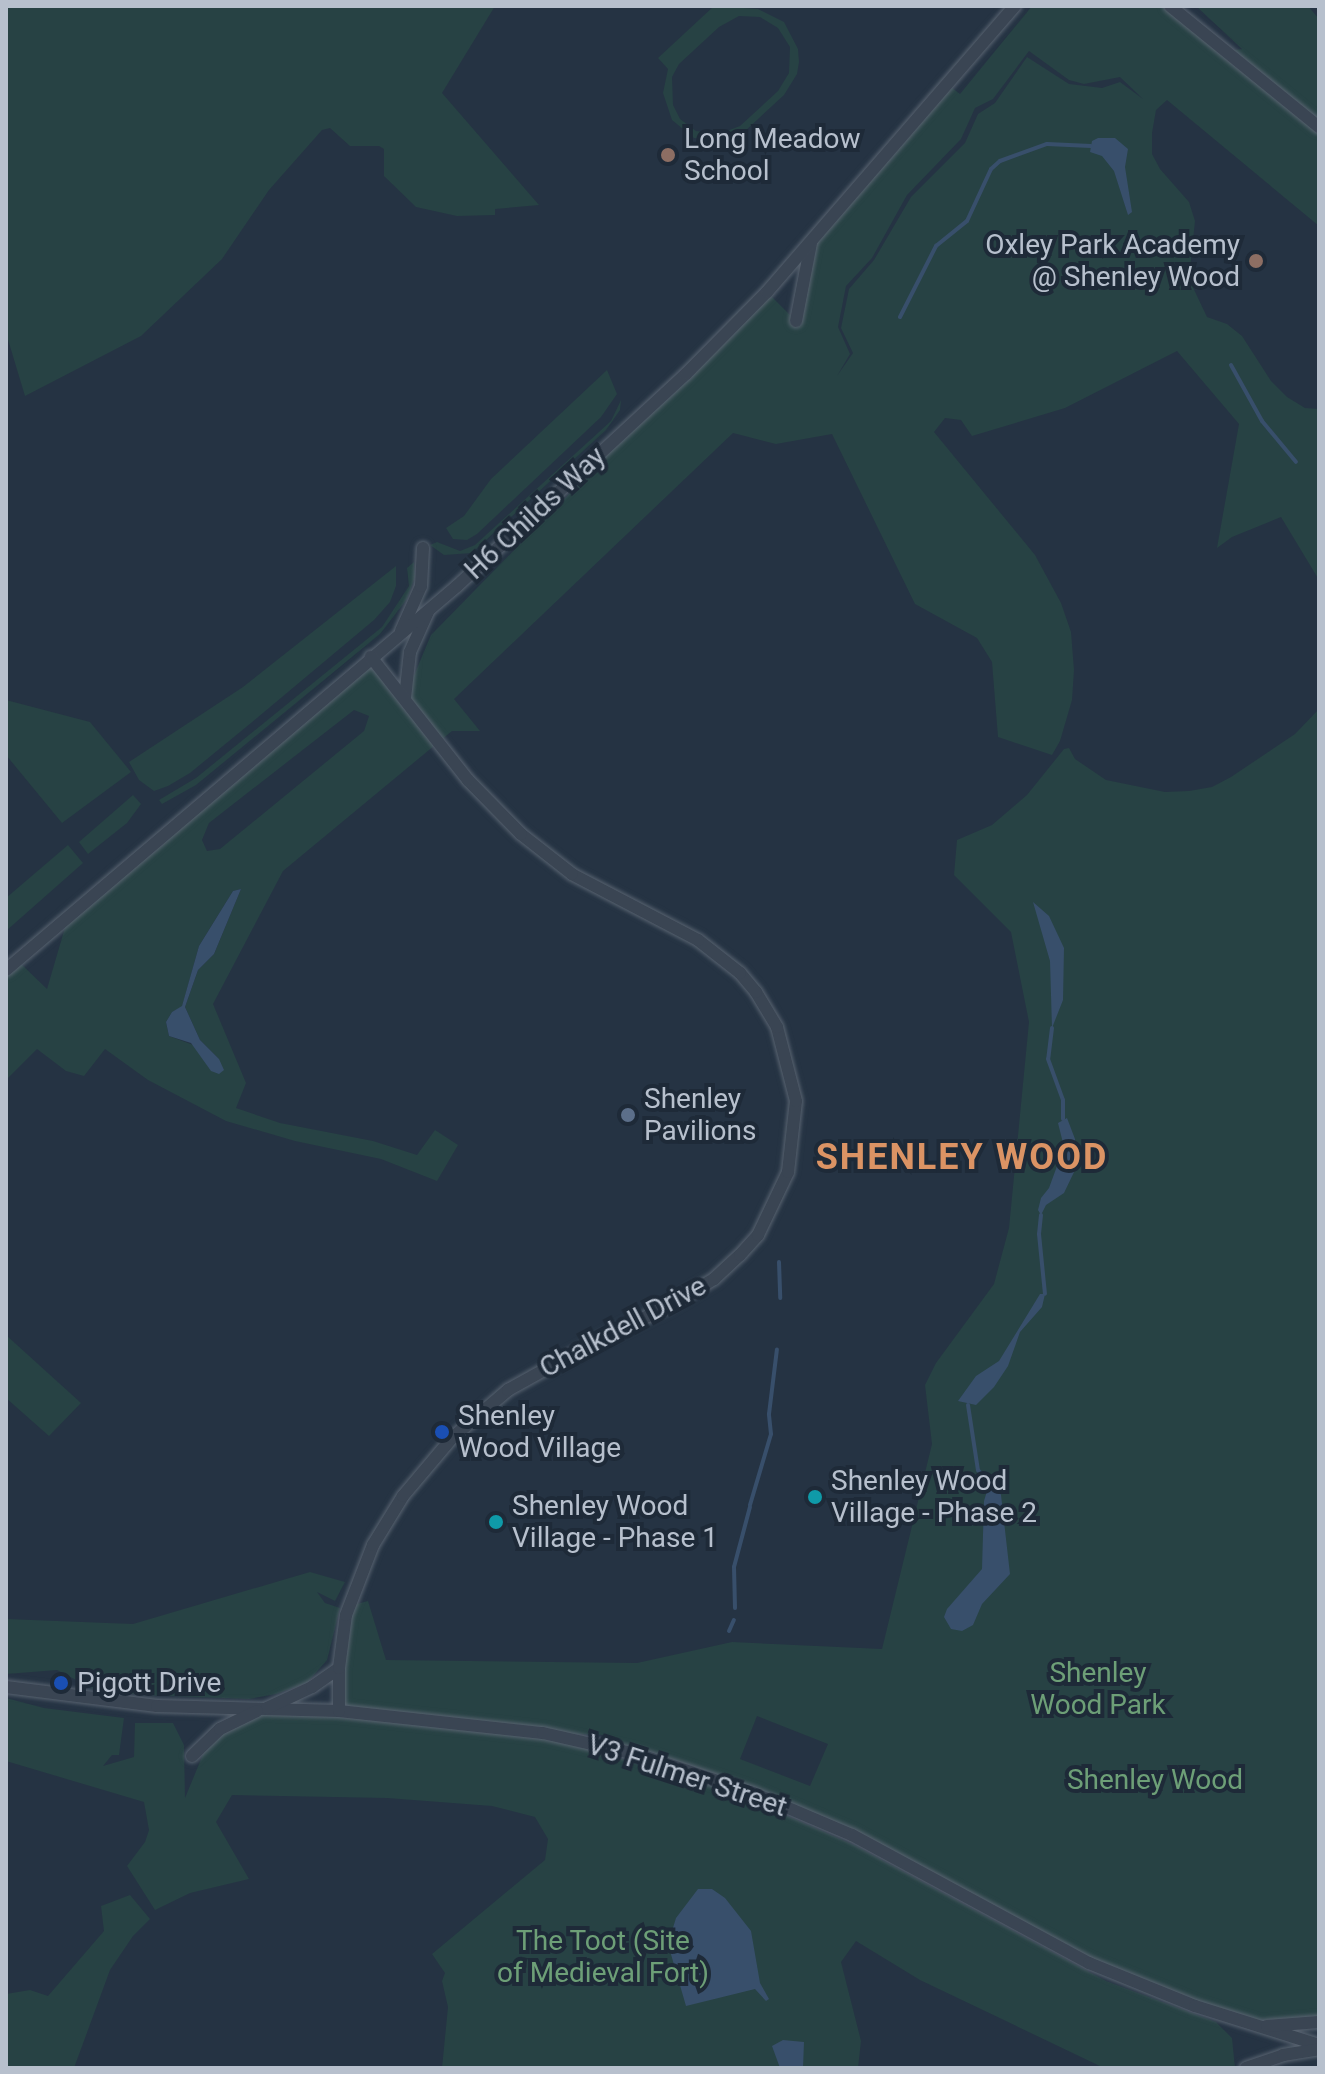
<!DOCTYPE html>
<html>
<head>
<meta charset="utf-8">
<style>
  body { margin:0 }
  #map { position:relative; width:1325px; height:2074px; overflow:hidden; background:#253343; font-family:Roboto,sans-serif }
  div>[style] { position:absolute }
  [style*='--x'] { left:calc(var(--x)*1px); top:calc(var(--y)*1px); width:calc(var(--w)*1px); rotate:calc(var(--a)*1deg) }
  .green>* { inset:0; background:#274244 }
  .water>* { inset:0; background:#384f6b }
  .stream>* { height:4px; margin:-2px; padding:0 2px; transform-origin:2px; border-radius:2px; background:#384f6b }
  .roads { filter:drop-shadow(0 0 2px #586370) drop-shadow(0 0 2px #586370) }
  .tertiary>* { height:12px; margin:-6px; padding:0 6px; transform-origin:6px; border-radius:6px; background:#3a4553 }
  .dots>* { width:22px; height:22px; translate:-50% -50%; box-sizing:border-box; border:4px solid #1e2a38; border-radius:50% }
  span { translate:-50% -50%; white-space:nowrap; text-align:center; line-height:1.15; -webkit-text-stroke:8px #1e2a38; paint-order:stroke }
  .poi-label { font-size:28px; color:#b7c0cd }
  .left { translate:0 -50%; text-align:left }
  .right { translate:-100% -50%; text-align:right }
  .street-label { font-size:28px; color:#b7c0cd }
  .park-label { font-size:28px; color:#6d9f77 }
  .district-label { font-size:36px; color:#db9364; font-weight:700; letter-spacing:2px }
  .frame { position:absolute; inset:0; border:8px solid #b7c0cd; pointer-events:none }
</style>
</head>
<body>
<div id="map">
  <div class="green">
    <i style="clip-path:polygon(6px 6px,495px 6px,442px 93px,539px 205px,495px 209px,495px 215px,457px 216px,416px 207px,384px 176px,384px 149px,379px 146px,350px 146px,330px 128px,322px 130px,269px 190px,222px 259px,141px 336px,25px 396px,6px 333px)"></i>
    <i style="clip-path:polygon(evenodd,714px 6px,758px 9px,784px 22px,798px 49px,799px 62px,797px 74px,784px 95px,744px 132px,721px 142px,694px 138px,672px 120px,663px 93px,668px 69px,658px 58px,714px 6px,739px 16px,760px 17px,778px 28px,790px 47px,789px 73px,778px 91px,740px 126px,719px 134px,696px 131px,680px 119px,673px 105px,672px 77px,679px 64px,719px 27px,739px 16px)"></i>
    <i style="clip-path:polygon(evenodd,1032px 6px,1170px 6px,1226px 51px,1242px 49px,1196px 6px,1308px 6px,1319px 19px,1319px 226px,1167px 100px,1156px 110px,1152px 133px,1152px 154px,1160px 169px,1189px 202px,1195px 221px,1189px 279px,1207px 317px,1227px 324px,1242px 336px,1271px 381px,1287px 397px,1305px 408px,1319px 409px,1319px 580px,1281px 517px,1232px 537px,1217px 548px,1239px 424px,1177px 351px,1065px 408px,972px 436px,961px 420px,945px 418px,934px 432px,1035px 555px,1061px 603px,1071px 632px,1074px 670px,1072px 700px,1060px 741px,1052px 755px,998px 737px,992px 662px,977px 638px,915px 604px,832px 434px,776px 444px,733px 433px,454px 699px,480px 731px,452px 731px,283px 871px,213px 1004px,246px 1083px,236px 1108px,280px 1123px,373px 1141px,417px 1155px,435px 1130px,458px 1145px,437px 1181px,381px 1159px,295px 1141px,226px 1121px,148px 1080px,105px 1049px,84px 1076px,66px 1071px,37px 1049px,6px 1080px,6px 970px,16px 959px,47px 989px,69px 914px,371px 657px,405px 697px,431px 635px,767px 292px,795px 320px,812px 240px,947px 84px,960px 94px,1032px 6px,1029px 51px,1069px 80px,1084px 84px,1120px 77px,1143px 99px,1120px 82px,1102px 88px,1069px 84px,1027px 57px,995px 103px,978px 114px,965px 143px,911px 197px,874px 260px,849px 289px,841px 328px,853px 353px,837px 376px,850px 354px,838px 327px,846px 286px,872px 258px,907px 195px,961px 139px,975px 108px,993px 99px,1029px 51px,1032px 6px,354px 710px,369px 716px,364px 731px,220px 849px,207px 851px,202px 840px,209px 823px,354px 710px,1032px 6px,241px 889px,214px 954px,198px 970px,185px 1007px,200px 1040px,219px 1059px,209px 1068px,196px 1046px,169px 1036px,166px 1022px,172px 1012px,182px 1007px,199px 946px,233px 891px,241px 889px)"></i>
    <i style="clip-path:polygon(607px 370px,617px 394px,601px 417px,477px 534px,467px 540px,453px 539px,446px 528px,464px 516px,491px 479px)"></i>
    <i style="clip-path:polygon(621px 400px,620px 410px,606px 430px,472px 553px,444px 555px,430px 545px,437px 542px,460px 551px,475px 545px,599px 432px,611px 421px)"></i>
    <i style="clip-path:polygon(414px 562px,415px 577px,407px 599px,380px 634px,196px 785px,162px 804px,159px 800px,196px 778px,382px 627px,409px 586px,407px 568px)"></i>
    <i style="clip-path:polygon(396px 566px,396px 586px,390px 602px,374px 620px,251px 723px,190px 773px,168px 786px,154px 791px,139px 780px,129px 762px,243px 687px)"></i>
    <i style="clip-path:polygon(6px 700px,90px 722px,131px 772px,62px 823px,6px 755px)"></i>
    <i style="clip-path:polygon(evenodd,1319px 709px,1319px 2022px,1256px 2027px,1089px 1962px,852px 1835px,640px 1755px,602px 1735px,546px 1733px,585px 1748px,735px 1793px,854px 1845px,1106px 1981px,1216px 2022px,1232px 2038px,1235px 2068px,1104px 2068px,920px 1980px,856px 1941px,841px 1962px,861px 2041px,858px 2068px,442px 2068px,448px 2007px,442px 1981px,445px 1973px,432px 1954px,545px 1860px,548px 1839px,535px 1817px,492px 1806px,387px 1798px,232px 1795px,216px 1822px,249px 1879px,190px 1893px,155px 1910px,127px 1866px,145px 1842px,149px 1830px,144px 1802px,6px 1761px,6px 1698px,44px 1708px,124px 1718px,119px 1755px,112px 1755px,103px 1766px,134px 1757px,135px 1723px,173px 1723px,184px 1745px,185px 1798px,204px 1752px,220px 1729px,260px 1709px,339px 1711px,350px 1606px,368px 1601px,386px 1660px,637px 1663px,732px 1642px,882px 1649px,932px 1444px,925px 1385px,936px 1363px,994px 1284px,1009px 1228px,1029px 1022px,1011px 932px,954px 875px,957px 840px,992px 825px,1027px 795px,1064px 749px,1069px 748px,1075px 759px,1106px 780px,1165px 792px,1189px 791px,1212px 787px,1231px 777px,1295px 734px,1319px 709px,757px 1716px,828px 1744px,810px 1786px,740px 1759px,757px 1716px)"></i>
    <i style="clip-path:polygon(133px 795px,141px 804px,127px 823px,88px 854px,79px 842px)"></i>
    <i style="clip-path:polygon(68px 845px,83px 863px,6px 931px,6px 898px)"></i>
    <i style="clip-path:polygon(6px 1335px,81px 1403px,49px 1436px,6px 1398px)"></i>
    <i style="clip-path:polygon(310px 1572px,345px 1582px,335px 1601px,317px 1592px,325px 1603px,340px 1608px,327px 1660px,307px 1683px,276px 1694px,249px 1699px,143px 1695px,93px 1689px,57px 1670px,6px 1674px,6px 1619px,133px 1624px)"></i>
    <i style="clip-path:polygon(130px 1895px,150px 1919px,133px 1936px,110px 1970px,74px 2068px,6px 2068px,6px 1994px,30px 1990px,48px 1996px,104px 1931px,101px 1906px)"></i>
  </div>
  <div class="water">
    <i style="clip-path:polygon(1098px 138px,1115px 138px,1128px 149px,1125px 167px,1132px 212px,1128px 215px,1114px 171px,1102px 156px,1090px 152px,1092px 141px)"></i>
    <i style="clip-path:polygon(241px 889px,214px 954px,198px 970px,185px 1007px,200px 1040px,219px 1059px,224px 1070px,219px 1074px,211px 1071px,191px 1043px,169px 1036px,166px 1022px,172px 1012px,182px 1006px,199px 946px,233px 891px)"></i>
    <i style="clip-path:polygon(1033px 902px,1049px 916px,1064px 948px,1063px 1000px,1052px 1028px,1050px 961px)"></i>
    <i style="clip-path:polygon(1067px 1118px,1075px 1139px,1075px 1170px,1064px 1193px,1046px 1205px,1041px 1215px,1038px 1210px,1041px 1198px,1049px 1188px,1064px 1147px,1058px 1123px)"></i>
    <i style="clip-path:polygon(1040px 1294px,1045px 1294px,1042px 1307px,1020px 1332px,1008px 1366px,994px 1387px,976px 1405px,958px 1401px,976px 1376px,999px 1361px)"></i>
    <i style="clip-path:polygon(997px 1486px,1001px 1495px,1010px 1574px,982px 1604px,973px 1625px,962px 1631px,951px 1629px,944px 1617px,947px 1609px,982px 1569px,984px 1501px,987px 1491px)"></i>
    <i style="clip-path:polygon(698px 1889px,712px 1889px,725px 1898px,751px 1931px,760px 1983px,769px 1999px,766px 2001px,755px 1989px,686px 2006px,668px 1944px,676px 1918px)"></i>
    <i style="clip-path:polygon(783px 2040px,804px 2042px,803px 2068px,780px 2068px,772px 2046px)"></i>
  </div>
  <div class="stream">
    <i style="--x:900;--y:317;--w:80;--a:-63.1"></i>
    <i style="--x:936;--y:246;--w:40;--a:-39"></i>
    <i style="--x:967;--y:221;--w:57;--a:-65.2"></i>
    <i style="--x:991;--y:169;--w:12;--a:-42"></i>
    <i style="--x:1000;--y:161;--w:50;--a:-19.9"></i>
    <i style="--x:1047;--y:144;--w:44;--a:2.6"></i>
    <i style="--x:1231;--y:365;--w:64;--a:61"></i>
    <i style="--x:1262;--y:421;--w:53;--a:50.3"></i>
    <i style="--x:1052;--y:1028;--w:31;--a:97"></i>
    <i style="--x:1048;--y:1059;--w:44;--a:69.9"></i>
    <i style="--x:1063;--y:1100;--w:19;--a:90"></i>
    <i style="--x:1041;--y:1215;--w:19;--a:96"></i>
    <i style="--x:1039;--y:1234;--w:60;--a:84.3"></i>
    <i style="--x:779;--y:1262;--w:36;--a:88"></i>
    <i style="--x:968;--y:1405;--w:66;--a:81.3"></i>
    <i style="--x:978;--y:1470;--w:22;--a:51"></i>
    <i style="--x:750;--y:1505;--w:74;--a:-73.5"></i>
    <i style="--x:771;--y:1434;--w:20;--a:-96"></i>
    <i style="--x:769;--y:1414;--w:65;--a:-83"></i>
    <i style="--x:735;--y:1608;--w:41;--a:-91.4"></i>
    <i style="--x:734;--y:1567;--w:62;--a:-75.1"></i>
    <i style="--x:729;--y:1631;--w:12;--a:-66"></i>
  </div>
  <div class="roads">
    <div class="tertiary">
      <i style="--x:1170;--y:6;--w:192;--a:39.1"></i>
      <i style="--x:796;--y:321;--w:79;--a:-79.1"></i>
      <i style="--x:401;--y:631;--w:49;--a:-66"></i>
      <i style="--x:421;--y:586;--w:38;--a:-87"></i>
      <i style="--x:405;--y:698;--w:46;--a:-83.8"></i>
      <i style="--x:410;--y:652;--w:44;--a:-65.8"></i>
      <i style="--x:6;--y:970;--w:592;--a:-40.41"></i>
      <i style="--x:457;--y:586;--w:312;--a:-42.8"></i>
      <i style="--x:686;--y:374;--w:115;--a:-45.4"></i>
      <i style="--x:767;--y:292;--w:379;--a:-49.1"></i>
      <i style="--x:6;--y:1687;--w:152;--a:7.2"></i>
      <i style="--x:157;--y:1706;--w:182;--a:1.6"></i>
      <i style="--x:339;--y:1711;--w:205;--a:6.2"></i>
      <i style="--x:543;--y:1733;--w:99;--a:12.8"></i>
      <i style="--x:640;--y:1755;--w:119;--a:18.6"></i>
      <i style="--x:753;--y:1793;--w:108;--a:23"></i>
      <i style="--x:852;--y:1835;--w:269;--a:28.4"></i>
      <i style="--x:1089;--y:1963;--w:114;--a:22.1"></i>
      <i style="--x:1195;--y:2006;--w:130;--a:17.5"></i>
      <i style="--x:267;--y:1708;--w:50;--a:-25"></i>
      <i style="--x:312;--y:1687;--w:33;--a:-35"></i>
      <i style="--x:339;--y:1711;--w:43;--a:-90"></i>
      <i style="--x:339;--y:1668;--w:53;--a:-82.5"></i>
      <i style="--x:346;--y:1615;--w:75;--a:-68.9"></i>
      <i style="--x:373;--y:1545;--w:57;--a:-58.5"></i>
      <i style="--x:403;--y:1496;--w:76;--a:-49.8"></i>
      <i style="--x:452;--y:1438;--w:74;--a:-40.6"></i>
      <i style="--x:508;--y:1390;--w:105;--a:-29"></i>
      <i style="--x:600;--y:1339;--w:74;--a:-25.5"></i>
      <i style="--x:667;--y:1307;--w:55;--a:-30.8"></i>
      <i style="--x:714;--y:1279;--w:35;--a:-43"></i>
      <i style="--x:740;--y:1255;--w:27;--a:-48"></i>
      <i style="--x:758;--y:1235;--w:70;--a:-64.5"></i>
      <i style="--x:788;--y:1172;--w:71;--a:-83.6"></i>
      <i style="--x:796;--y:1101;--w:76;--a:-104.4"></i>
      <i style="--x:777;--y:1027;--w:41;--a:-121"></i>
      <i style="--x:756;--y:992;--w:25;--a:-130"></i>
      <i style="--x:740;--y:973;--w:53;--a:-141.8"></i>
      <i style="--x:698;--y:940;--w:142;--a:-152.4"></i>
      <i style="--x:572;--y:874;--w:65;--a:-141.9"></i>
      <i style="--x:521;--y:834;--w:76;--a:-134.5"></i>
      <i style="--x:468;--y:780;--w:157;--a:-128.3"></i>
      <i style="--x:192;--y:1756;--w:39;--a:-44"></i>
      <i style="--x:220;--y:1729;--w:41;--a:-25.9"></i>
      <i style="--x:1267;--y:2026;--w:52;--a:-4.4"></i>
      <i style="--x:1246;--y:2068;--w:39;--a:-19"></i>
      <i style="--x:1283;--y:2055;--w:36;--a:-9"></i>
    </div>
  </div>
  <div class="dots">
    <i style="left:668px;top:155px;background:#8d6e63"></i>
    <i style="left:1256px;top:261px;background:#8d6e63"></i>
    <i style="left:628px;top:1115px;background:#5c6f8a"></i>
    <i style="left:442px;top:1432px;background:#1a4fb4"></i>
    <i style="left:815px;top:1497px;background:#0f9aa8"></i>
    <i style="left:496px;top:1522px;background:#0f9aa8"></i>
    <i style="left:61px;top:1683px;background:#1a4fb4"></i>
  </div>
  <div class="poi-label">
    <span class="left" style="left:684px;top:155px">Long Meadow<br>School</span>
    <span class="right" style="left:1240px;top:261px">Oxley Park Academy<br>@ Shenley Wood</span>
    <span class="left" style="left:644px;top:1115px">Shenley<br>Pavilions</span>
    <span class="left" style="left:458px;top:1432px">Shenley<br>Wood Village</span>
    <span class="left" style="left:831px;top:1497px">Shenley Wood<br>Village - Phase 2</span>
    <span class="left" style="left:512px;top:1522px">Shenley Wood<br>Village - Phase 1</span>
    <span class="left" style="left:77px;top:1683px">Pigott Drive</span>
  </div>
  <div class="street-label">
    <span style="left:535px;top:513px;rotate:-43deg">H6 Childs Way</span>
    <span style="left:623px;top:1327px;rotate:-28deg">Chalkdell Drive</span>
    <span style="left:687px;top:1776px;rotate:18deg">V3 Fulmer Street</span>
  </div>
  <div class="park-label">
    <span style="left:1098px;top:1689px">Shenley<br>Wood Park</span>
    <span style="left:1155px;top:1780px">Shenley Wood</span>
    <span style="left:603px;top:1957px">The Toot (Site<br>of Medieval Fort)</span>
  </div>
  <div class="district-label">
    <span style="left:962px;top:1158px">SHENLEY WOOD</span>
  </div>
  <div class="frame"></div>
</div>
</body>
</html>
